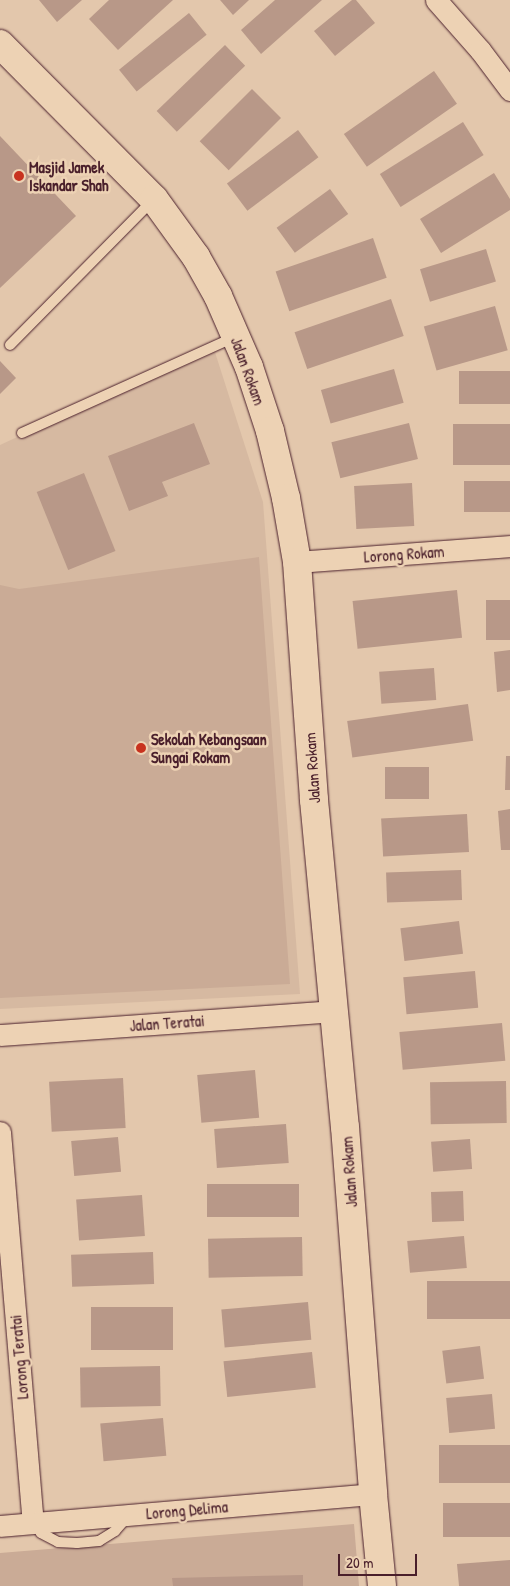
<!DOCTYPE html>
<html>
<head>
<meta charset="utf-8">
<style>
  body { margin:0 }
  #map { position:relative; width:510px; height:1586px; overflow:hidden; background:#e3c7ac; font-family:"Patrick Hand",sans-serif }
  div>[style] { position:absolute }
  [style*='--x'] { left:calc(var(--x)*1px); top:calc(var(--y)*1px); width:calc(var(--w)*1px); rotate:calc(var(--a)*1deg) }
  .built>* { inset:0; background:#d6b9a1 }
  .green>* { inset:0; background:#caab96 }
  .building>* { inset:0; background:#b89888; transform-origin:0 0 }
  .roads { filter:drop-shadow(0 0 1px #4a1f2b) drop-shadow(0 0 1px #4a1f2b) }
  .lane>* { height:10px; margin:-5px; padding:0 5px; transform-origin:5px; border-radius:5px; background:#edd2b4 }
  .street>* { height:21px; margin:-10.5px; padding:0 10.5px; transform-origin:10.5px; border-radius:10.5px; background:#edd2b4 }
  .secondary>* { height:28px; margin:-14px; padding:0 14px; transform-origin:14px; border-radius:14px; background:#edd2b4 }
  .dots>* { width:14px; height:14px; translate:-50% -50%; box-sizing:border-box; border:2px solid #edd2b4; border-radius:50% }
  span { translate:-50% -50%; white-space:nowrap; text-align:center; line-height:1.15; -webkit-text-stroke:5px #edd2b4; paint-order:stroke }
  .poi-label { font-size:16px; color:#4a1f2b; font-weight:700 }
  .left { translate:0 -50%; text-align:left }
  .street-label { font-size:16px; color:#4a1f2b }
  .scale { position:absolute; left:338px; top:1554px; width:79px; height:22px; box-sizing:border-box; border:2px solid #4a1f2b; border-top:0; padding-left:6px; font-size:15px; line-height:18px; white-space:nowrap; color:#4a1f2b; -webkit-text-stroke:4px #edd2b4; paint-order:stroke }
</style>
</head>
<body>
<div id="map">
  <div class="built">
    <i style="clip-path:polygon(213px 346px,263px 502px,300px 994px,0 1009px,0 445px)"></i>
  </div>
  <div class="green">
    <i style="clip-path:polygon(259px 557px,290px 984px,0 998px,0 585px,19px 589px)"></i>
    <i style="clip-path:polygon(354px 1524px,359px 1586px,0 1586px,0 1553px)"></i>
  </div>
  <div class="building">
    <i style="clip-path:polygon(39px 0,82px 0,57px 22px)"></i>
    <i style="clip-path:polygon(109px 0,173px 0,118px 50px,89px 19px)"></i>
    <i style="clip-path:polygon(220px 0,249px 0,233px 15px)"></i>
    <i style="clip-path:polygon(275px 0,322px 0,261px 54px,241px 30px)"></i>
    <i style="clip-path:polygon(352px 0,356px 0,375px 23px,335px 56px,314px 31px)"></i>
    <i style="left:189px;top:13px;width:28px;height:90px;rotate:51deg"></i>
    <i style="left:225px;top:45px;width:29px;height:95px;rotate:46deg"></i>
    <i style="left:434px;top:71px;width:40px;height:110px;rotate:55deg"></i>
    <i style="left:252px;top:89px;width:41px;height:74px;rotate:45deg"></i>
    <i style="left:463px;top:122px;width:39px;height:98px;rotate:58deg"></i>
    <i style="left:298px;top:130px;width:34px;height:89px;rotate:53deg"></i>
    <i style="clip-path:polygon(0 136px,76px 216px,0 288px)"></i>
    <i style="clip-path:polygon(494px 173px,510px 199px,510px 210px,441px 253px,420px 219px)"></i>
    <i style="left:330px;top:189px;width:31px;height:66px;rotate:54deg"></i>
    <i style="left:373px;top:238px;width:42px;height:103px;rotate:71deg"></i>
    <i style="left:486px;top:249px;width:34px;height:69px;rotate:73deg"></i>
    <i style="left:391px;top:299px;width:39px;height:102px;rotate:71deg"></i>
    <i style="left:495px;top:306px;width:46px;height:74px;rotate:74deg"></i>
    <i style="clip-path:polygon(0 361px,16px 378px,0 394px)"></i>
    <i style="left:394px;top:369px;width:35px;height:76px;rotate:74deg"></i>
    <i style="left:510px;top:371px;width:33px;height:51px;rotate:90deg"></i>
    <i style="clip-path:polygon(194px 423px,210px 464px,162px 482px,168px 496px,129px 511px,108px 456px)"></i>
    <i style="left:409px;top:423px;width:37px;height:80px;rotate:76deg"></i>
    <i style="left:510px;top:424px;width:41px;height:57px;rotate:90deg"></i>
    <i style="left:84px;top:473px;width:84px;height:51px;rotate:68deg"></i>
    <i style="left:510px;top:481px;width:31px;height:46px;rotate:90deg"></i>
    <i style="left:412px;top:483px;width:43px;height:58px;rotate:87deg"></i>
    <i style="left:457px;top:590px;width:48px;height:105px;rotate:84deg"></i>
    <i style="left:510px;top:600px;width:40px;height:24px;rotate:90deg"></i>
    <i style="clip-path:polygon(510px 650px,510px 690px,497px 692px,494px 652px)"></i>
    <i style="left:434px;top:668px;width:32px;height:55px;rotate:86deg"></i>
    <i style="left:468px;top:704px;width:37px;height:122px;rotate:82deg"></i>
    <i style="clip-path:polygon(506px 756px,510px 756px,510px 790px,505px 790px)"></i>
    <i style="left:429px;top:767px;width:32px;height:44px;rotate:90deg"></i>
    <i style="clip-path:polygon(510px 809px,510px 850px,501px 850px,498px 811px)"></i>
    <i style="left:467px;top:814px;width:38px;height:86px;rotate:87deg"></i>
    <i style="left:461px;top:870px;width:30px;height:75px;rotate:88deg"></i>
    <i style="left:459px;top:921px;width:33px;height:59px;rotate:83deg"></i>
    <i style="left:475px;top:971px;width:37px;height:72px;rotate:85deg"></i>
    <i style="left:502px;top:1023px;width:38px;height:103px;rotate:85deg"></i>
    <i style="left:255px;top:1070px;width:48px;height:58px;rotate:85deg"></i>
    <i style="left:123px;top:1078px;width:50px;height:74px;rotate:87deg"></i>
    <i style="left:506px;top:1081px;width:42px;height:76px;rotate:89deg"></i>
    <i style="left:286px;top:1124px;width:39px;height:72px;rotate:86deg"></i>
    <i style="left:118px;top:1137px;width:35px;height:47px;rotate:85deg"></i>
    <i style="left:470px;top:1139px;width:30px;height:39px;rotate:86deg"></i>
    <i style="left:299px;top:1184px;width:33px;height:92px;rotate:90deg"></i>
    <i style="left:463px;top:1191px;width:30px;height:32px;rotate:88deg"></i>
    <i style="left:142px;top:1195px;width:41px;height:66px;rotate:86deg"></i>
    <i style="left:464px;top:1236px;width:32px;height:57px;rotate:85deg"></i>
    <i style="left:302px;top:1237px;width:39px;height:94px;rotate:89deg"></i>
    <i style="left:153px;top:1252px;width:32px;height:82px;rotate:88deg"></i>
    <i style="left:510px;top:1281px;width:38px;height:83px;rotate:90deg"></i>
    <i style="left:308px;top:1302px;width:38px;height:87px;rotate:85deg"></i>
    <i style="left:173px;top:1307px;width:43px;height:82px;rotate:90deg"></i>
    <i style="left:480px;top:1346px;width:33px;height:38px;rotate:83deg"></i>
    <i style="left:312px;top:1352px;width:36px;height:89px;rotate:84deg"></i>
    <i style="left:160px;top:1366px;width:40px;height:80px;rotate:89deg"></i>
    <i style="left:492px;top:1394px;width:35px;height:46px;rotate:85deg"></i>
    <i style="left:163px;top:1418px;width:38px;height:63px;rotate:85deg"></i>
    <i style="left:510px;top:1445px;width:38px;height:71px;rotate:90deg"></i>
    <i style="left:510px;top:1503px;width:34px;height:67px;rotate:90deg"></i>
    <i style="clip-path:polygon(510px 1560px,510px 1586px,459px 1586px,457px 1564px)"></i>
    <i style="clip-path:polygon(303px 1575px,303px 1586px,173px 1586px,172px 1578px)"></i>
  </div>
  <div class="roads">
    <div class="lane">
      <i style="--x:10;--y:345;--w:204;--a:-45.4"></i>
      <i style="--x:22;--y:433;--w:234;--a:-24.3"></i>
      <i style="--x:34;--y:1523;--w:12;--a:55"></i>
      <i style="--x:41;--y:1533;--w:19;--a:28"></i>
      <i style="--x:58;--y:1542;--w:19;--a:3"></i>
      <i style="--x:77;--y:1543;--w:22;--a:-5"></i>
      <i style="--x:99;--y:1541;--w:19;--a:-32"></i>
      <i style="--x:115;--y:1531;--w:20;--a:-49"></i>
    </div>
    <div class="street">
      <i style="--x:436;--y:0;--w:67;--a:48.7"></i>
      <i style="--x:480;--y:50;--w:50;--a:53.1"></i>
      <i style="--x:297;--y:562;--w:214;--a:-4.3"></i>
      <i style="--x:0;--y:1035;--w:336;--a:-4.1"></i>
      <i style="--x:0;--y:1132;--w:391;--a:85.2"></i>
      <i style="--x:0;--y:1526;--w:374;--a:-4.9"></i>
    </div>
    <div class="secondary">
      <i style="--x:0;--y:44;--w:218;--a:45.2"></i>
      <i style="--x:154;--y:199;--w:72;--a:54.1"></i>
      <i style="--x:196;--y:257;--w:45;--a:60.6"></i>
      <i style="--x:218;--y:296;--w:77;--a:66.4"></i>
      <i style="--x:249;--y:367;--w:67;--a:71.8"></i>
      <i style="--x:270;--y:431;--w:69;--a:76.6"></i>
      <i style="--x:286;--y:498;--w:65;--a:80.2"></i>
      <i style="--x:297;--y:562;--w:239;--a:85.9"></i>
      <i style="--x:314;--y:800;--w:328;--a:84.6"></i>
      <i style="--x:345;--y:1127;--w:368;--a:85.6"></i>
      <i style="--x:373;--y:1494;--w:92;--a:84.4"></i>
    </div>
  </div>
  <div class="dots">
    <i style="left:19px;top:176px;background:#c8321e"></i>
    <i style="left:141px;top:748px;background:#c8321e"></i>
  </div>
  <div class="poi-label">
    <span class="left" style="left:29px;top:176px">Masjid Jamek<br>Iskandar Shah</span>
    <span class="left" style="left:151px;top:748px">Sekolah Kebangsaan<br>Sungai Rokam</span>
  </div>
  <div class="street-label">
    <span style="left:248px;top:371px;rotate:70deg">Jalan Rokam</span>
    <span style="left:404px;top:554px;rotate:-4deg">Lorong Rokam</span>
    <span style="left:312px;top:768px;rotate:-94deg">Jalan Rokam</span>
    <span style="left:167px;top:1023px;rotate:-4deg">Jalan Teratai</span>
    <span style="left:349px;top:1172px;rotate:-94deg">Jalan Rokam</span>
    <span style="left:19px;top:1357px;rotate:-95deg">Lorong Teratai</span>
    <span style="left:187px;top:1510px;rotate:-5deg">Lorong Delima</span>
  </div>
  <div class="scale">20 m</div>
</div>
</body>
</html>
